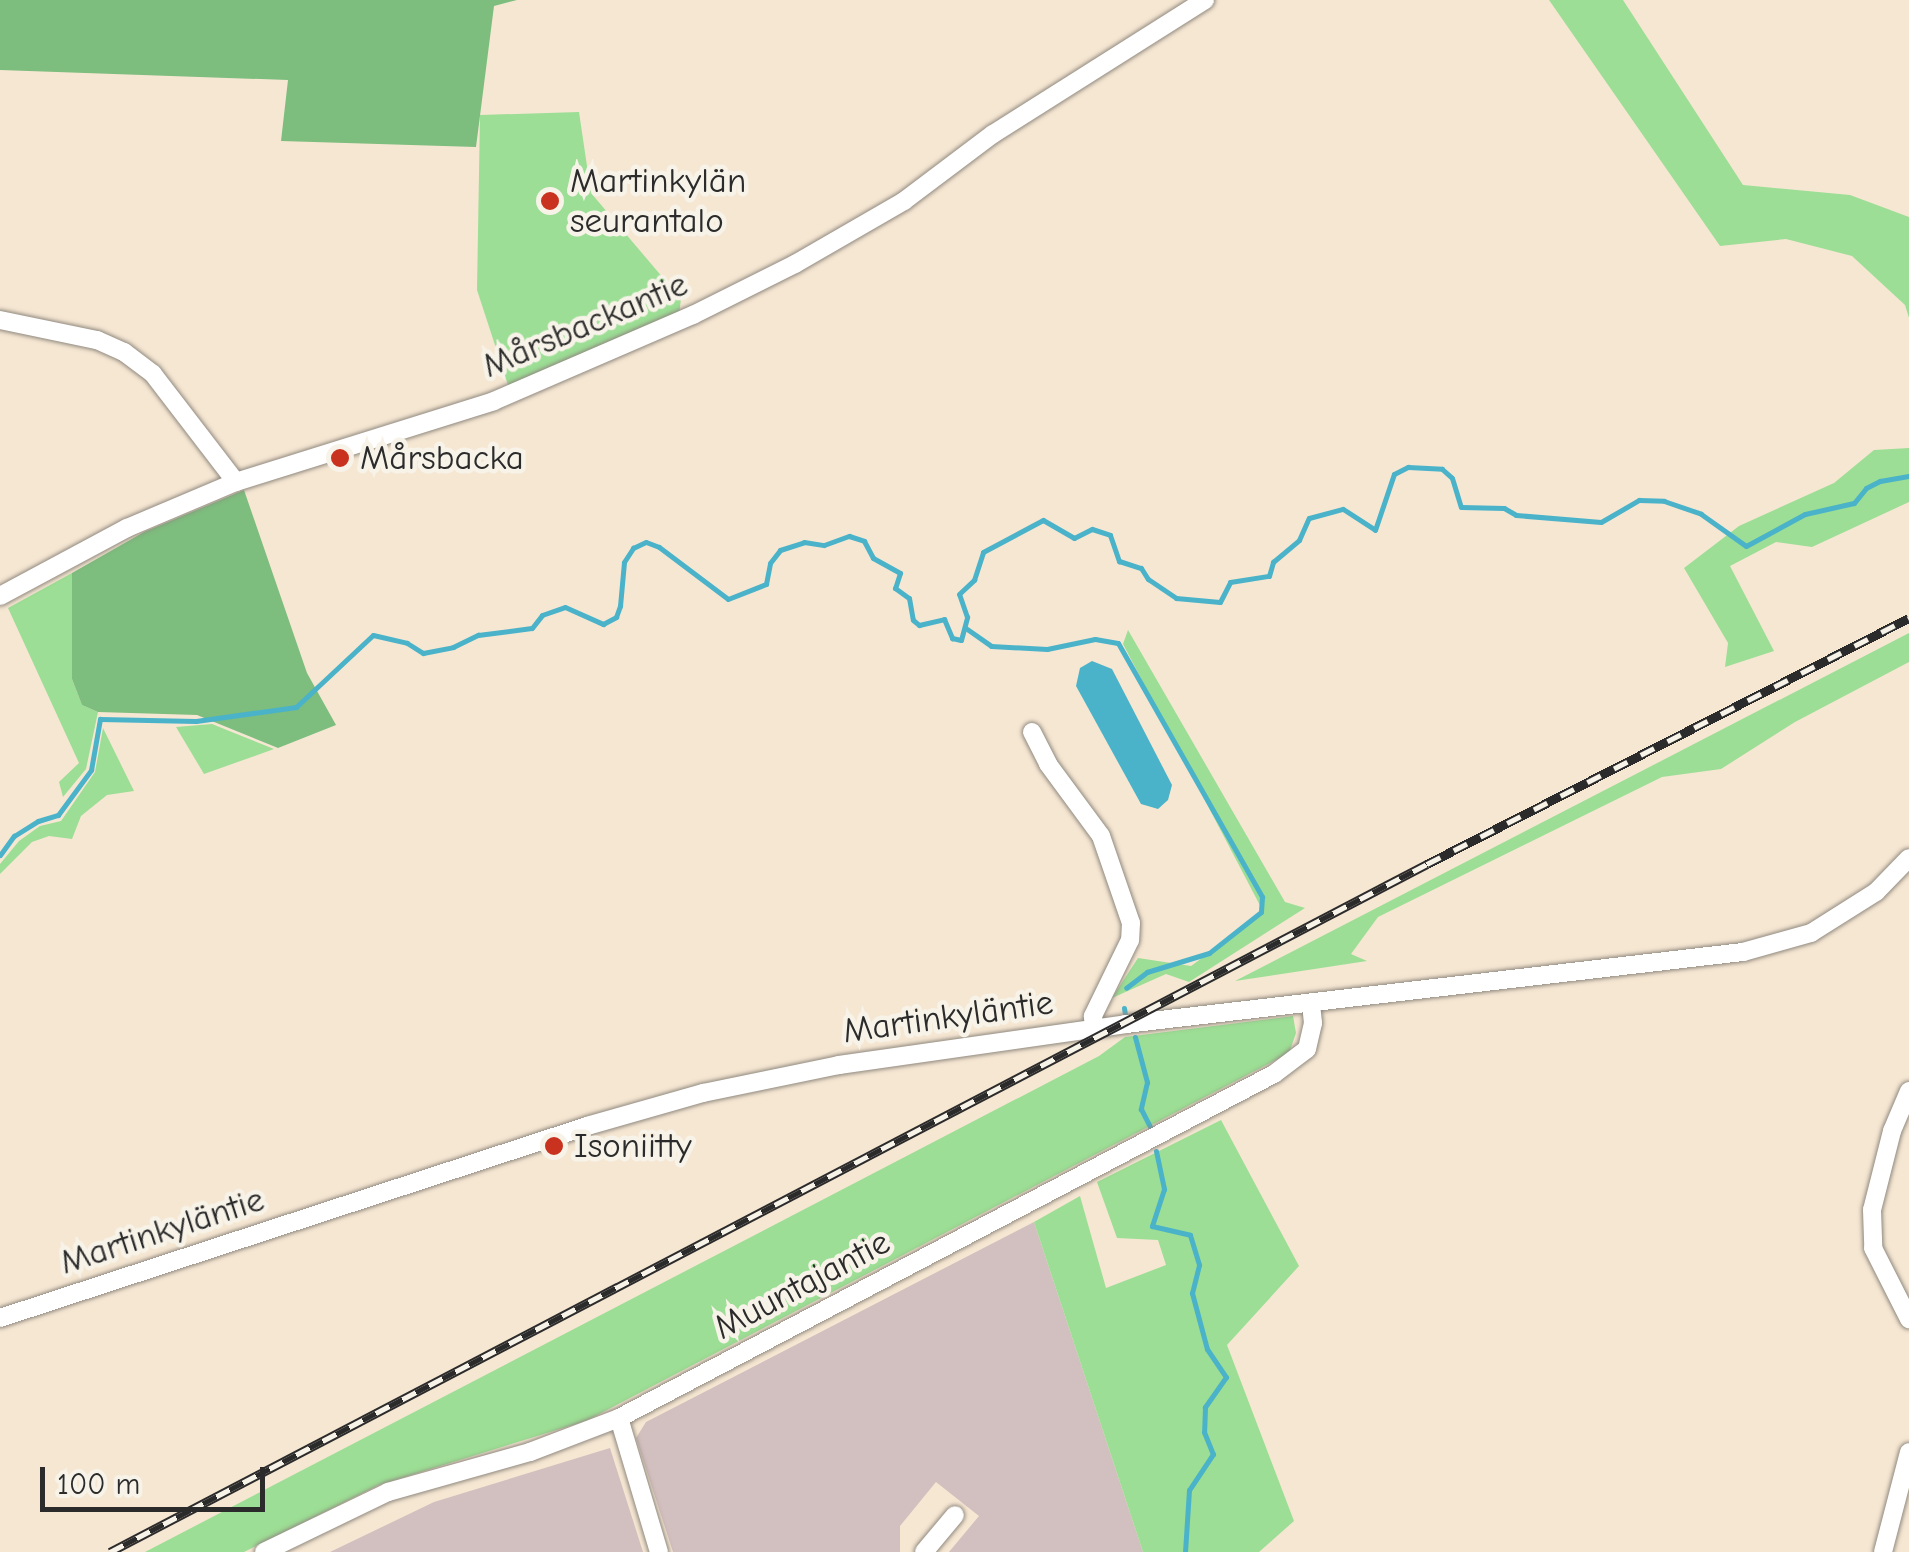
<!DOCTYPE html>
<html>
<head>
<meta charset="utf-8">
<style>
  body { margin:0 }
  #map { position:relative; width:1909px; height:1552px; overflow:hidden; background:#f6e7d3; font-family:"Comic Neue",sans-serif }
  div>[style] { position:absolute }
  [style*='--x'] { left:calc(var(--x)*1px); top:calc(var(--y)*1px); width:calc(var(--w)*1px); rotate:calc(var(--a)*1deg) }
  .industrial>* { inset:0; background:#d2bfbf }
  .green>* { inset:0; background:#9cde95 }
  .forest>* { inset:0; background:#7dbd7e }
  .water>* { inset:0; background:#4ab3c9 }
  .stream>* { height:5px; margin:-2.5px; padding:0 2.5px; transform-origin:2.5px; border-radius:2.5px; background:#4ab3c9 }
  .roads { filter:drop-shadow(0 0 2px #90897f) drop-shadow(0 0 2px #90897f) }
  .minor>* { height:18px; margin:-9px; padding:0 9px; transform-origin:9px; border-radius:9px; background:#fff }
  .rail>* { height:9px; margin-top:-4.5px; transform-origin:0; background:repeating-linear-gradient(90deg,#f7f3e8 0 15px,#2b2b2b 0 30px); box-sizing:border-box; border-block:2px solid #2b2b2b }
  .dots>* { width:28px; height:28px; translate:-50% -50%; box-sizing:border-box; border:5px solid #f7f3e8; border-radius:50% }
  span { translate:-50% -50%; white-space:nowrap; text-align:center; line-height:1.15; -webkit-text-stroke:9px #f7f3e8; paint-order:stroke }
  .poi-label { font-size:35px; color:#2b2b2b }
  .left { translate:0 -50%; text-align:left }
  .street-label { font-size:35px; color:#2b2b2b }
  .scale { position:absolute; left:40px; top:1467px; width:225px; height:45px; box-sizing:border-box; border:5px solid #2b2b2b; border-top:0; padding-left:12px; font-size:30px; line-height:35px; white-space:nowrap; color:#2b2b2b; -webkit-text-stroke:8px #f7f3e8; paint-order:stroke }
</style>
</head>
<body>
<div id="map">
  <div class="industrial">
    <i style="clip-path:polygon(1034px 1222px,1143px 1552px,949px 1552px,979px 1516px,936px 1482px,900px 1526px,900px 1552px,673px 1552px,636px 1438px,646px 1422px)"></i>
    <i style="clip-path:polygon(610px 1448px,643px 1552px,330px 1552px,434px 1502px)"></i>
  </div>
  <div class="green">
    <i style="clip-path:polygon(1549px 0,1623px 0,1743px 185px,1850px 195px,1909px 217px,1909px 318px,1905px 305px,1852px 256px,1786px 239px,1720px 246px)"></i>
    <i style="clip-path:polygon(579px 112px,591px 193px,681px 299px,679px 315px,509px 388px,477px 290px,480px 115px)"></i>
    <i style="clip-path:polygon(1909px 448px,1909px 502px,1812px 547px,1776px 542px,1730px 566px,1774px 651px,1725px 667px,1728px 643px,1684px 568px,1739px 526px,1834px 483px,1874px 450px)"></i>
    <i style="clip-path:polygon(72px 573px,72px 679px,82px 705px,98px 712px,86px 769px,63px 797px,59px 782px,79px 763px,8px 608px)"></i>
    <i style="clip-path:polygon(1128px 630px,1285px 902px,1305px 908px,1189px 982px,1166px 974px,1112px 998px,1138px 958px,1191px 966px,1264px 913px,1123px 644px)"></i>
    <i style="clip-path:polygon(1909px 633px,1909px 662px,1795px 722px,1721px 769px,1662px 777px,1378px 917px,1351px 954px,1367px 961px,1235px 981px)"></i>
    <i style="clip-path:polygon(212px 724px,274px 749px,204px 774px,176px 727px)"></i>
    <i style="clip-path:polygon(103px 728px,134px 791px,107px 795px,81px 816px,72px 839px,49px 836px,32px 842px,0 874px,0 864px,19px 841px,40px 826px,61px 821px,95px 772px)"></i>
    <i style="clip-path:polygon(1293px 1016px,1296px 1033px,1289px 1053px,586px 1421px,379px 1485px,244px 1552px,145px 1552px,1099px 1056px,1125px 1037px)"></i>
    <i style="clip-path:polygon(1221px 1120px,1299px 1266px,1227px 1345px,1294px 1521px,1259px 1552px,1143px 1552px,1034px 1222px,1080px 1196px,1106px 1288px,1166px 1265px,1158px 1240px,1117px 1238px,1097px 1182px)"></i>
  </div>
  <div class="forest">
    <i style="clip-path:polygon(0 0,517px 0,494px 6px,476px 147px,281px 141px,288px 80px,0 70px)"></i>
    <i style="clip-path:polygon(244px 490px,307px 673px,336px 725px,278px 748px,197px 715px,98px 712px,82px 705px,72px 679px,72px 573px,144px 532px)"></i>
  </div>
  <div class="water">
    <i style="clip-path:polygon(1092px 661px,1112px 669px,1172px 785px,1168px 800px,1158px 809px,1141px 804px,1076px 686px,1080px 668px)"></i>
  </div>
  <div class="stream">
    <i style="--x:967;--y:629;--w:29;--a:35"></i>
    <i style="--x:991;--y:646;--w:56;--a:3.1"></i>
    <i style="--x:1047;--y:649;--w:49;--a:-11.8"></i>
    <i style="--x:1095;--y:639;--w:23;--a:10"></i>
    <i style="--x:1118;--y:643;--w:292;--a:60.4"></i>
    <i style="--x:1262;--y:897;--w:15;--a:94"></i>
    <i style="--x:1261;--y:912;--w:66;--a:141.7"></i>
    <i style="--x:1209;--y:953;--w:65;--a:163"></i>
    <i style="--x:1147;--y:972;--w:26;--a:143"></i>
    <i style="--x:0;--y:855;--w:24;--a:-54"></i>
    <i style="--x:14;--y:836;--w:28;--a:-32"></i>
    <i style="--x:38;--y:821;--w:21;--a:-17"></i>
    <i style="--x:58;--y:815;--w:56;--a:-53.7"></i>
    <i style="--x:91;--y:770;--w:52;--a:-80"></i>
    <i style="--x:100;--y:719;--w:96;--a:1.2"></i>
    <i style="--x:196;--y:721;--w:101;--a:-8"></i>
    <i style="--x:296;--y:707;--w:105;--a:-43.1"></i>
    <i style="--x:373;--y:635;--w:35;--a:13"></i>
    <i style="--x:407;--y:643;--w:19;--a:32"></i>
    <i style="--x:423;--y:653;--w:31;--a:-11"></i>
    <i style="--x:453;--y:647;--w:28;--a:-26"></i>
    <i style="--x:478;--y:635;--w:54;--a:-7.4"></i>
    <i style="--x:532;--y:628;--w:16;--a:-52"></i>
    <i style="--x:542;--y:615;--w:24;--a:-19"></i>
    <i style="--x:565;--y:607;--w:42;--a:24.1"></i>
    <i style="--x:603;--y:624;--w:15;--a:-28"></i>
    <i style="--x:616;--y:617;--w:12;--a:-70"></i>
    <i style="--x:620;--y:606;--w:44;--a:-84.8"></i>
    <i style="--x:624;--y:562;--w:17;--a:-57"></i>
    <i style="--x:633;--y:548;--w:14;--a:-25"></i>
    <i style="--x:646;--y:542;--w:14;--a:21"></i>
    <i style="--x:659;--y:547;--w:86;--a:37"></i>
    <i style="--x:728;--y:599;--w:41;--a:-21.5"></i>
    <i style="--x:766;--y:584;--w:21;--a:-79"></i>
    <i style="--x:770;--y:563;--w:16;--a:-52"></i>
    <i style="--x:780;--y:550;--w:25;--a:-18"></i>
    <i style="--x:804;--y:542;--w:20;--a:9"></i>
    <i style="--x:824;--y:545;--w:27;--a:-20"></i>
    <i style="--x:849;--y:536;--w:16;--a:18"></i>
    <i style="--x:864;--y:541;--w:19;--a:62"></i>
    <i style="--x:873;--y:558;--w:31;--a:29"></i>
    <i style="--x:900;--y:573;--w:16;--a:108"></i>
    <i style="--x:895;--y:588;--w:17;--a:36"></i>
    <i style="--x:909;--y:598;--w:22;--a:80"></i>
    <i style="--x:913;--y:620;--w:8;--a:40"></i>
    <i style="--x:919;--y:625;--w:26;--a:-13"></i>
    <i style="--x:944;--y:619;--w:21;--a:67"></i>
    <i style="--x:952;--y:638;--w:9;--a:13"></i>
    <i style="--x:961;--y:640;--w:24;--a:-75"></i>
    <i style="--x:967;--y:617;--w:24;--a:-109"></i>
    <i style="--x:959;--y:594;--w:21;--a:-43"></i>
    <i style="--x:974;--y:580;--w:29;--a:-72"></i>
    <i style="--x:983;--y:552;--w:68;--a:-28.1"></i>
    <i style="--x:1043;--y:520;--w:36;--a:30"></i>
    <i style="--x:1074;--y:538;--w:20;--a:-27"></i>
    <i style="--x:1092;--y:529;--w:19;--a:18"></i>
    <i style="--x:1110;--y:535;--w:28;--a:71"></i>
    <i style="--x:1119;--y:561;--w:23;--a:18"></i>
    <i style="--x:1141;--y:568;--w:13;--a:58"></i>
    <i style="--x:1148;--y:579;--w:34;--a:34"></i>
    <i style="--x:1176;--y:598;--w:44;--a:5.2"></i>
    <i style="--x:1220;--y:602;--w:22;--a:-63"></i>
    <i style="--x:1230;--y:582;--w:39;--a:-9"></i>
    <i style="--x:1269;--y:576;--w:15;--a:-74"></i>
    <i style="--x:1273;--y:562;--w:34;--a:-40"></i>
    <i style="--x:1299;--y:540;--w:24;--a:-66"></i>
    <i style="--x:1309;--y:518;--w:35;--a:-15"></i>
    <i style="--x:1343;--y:509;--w:38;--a:33"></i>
    <i style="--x:1375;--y:530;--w:59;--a:-71.3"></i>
    <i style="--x:1394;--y:474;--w:16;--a:-27"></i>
    <i style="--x:1408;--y:467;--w:34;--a:3"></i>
    <i style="--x:1442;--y:469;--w:13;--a:42"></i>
    <i style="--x:1452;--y:478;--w:30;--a:73"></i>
    <i style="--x:1461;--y:507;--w:43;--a:1.3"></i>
    <i style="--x:1504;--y:508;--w:14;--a:30"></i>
    <i style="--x:1516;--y:515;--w:85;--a:4.7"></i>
    <i style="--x:1601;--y:522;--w:44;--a:-30.1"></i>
    <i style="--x:1639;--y:500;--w:25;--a:2"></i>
    <i style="--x:1664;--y:501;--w:39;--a:19"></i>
    <i style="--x:1701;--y:514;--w:55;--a:35.4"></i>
    <i style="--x:1746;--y:546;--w:67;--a:-28.5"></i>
    <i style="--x:1805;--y:514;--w:50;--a:-12.7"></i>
    <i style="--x:1854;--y:503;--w:19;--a:-51"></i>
    <i style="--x:1866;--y:488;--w:16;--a:-27"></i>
    <i style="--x:1880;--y:481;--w:29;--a:-10"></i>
    <i style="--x:1124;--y:1008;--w:6;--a:81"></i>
    <i style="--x:1135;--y:1037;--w:47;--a:75.1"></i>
    <i style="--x:1147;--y:1082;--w:28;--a:103"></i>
    <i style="--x:1141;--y:1109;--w:20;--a:63"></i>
    <i style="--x:1156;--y:1151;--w:39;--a:78"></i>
    <i style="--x:1164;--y:1189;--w:39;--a:108"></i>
    <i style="--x:1152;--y:1226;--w:39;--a:13"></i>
    <i style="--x:1190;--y:1235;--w:31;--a:73"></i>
    <i style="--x:1199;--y:1265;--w:29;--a:104"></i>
    <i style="--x:1192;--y:1293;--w:58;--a:75"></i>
    <i style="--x:1207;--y:1349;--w:34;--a:56"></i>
    <i style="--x:1226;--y:1377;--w:37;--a:125"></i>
    <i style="--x:1205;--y:1407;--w:25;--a:92"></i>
    <i style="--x:1204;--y:1432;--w:24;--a:68"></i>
    <i style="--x:1213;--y:1454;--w:43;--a:123.7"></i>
    <i style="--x:1189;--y:1490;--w:62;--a:93.7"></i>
  </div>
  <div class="roads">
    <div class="minor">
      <i style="--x:0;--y:320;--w:99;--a:11.7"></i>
      <i style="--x:97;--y:340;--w:30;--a:24"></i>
      <i style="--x:124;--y:352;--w:36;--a:37"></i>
      <i style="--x:153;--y:374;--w:136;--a:52.5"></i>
      <i style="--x:0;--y:596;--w:144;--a:-28.2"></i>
      <i style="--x:127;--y:528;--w:118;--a:-22.9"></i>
      <i style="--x:236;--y:482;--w:270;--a:-17.4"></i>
      <i style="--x:494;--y:401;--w:217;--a:-23.4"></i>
      <i style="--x:693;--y:315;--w:114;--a:-26.6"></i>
      <i style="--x:795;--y:264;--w:126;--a:-30"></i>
      <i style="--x:904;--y:201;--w:111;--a:-37"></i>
      <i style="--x:993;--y:134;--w:251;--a:-32.3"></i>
      <i style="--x:1032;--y:732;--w:36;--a:63"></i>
      <i style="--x:1048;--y:764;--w:89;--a:53.6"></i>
      <i style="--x:1101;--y:836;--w:92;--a:71"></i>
      <i style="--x:1131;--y:923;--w:17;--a:93"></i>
      <i style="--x:1130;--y:940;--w:85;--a:116"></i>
      <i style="--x:1093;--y:1016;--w:13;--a:86"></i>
      <i style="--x:1909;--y:1091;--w:43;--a:113"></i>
      <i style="--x:1892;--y:1131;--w:81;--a:104.2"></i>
      <i style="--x:1872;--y:1210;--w:38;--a:88"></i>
      <i style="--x:1873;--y:1248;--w:80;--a:63.1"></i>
      <i style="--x:0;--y:1318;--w:618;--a:-18.11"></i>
      <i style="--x:587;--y:1126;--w:121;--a:-15.9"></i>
      <i style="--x:703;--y:1093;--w:139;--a:-11.6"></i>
      <i style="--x:839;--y:1065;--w:290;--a:-8.1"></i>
      <i style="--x:1126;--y:1024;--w:621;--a:-6.66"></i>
      <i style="--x:1743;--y:952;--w:71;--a:-15.6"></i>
      <i style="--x:1811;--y:933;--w:77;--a:-32.2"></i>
      <i style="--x:1876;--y:892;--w:47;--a:-45.9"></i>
      <i style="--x:619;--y:1418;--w:140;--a:73.4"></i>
      <i style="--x:264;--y:1552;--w:138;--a:-25.8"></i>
      <i style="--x:388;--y:1492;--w:148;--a:-15.7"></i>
      <i style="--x:530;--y:1452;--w:95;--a:-20.9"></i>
      <i style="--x:619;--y:1418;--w:740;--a:-27.71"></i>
      <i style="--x:1274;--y:1074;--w:41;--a:-37.1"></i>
      <i style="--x:1307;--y:1049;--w:27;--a:-77"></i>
      <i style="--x:1313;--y:1023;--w:20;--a:-96"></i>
      <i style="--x:924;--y:1552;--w:48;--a:-50"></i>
      <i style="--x:1883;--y:1552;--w:103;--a:-75.4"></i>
    </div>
  </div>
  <div class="rail">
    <i style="--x:110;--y:1552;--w:1486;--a:-27.58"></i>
    <i style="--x:1427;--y:864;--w:541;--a:-27.04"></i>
  </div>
  <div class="dots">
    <i style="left:550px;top:201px;background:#c8321e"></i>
    <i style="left:340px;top:458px;background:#c8321e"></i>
    <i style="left:554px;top:1146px;background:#c8321e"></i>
  </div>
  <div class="poi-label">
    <span class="left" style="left:570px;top:201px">Martinkylän<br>seurantalo</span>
    <span class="left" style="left:360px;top:458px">Mårsbacka</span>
    <span class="left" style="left:574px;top:1146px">Isoniitty</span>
  </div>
  <div class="street-label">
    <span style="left:585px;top:325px;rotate:-23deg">Mårsbackantie</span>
    <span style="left:948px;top:1017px;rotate:-8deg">Martinkyläntie</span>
    <span style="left:162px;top:1231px;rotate:-18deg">Martinkyläntie</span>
    <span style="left:802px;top:1285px;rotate:-28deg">Muuntajantie</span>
  </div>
  <div class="scale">100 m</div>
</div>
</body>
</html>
